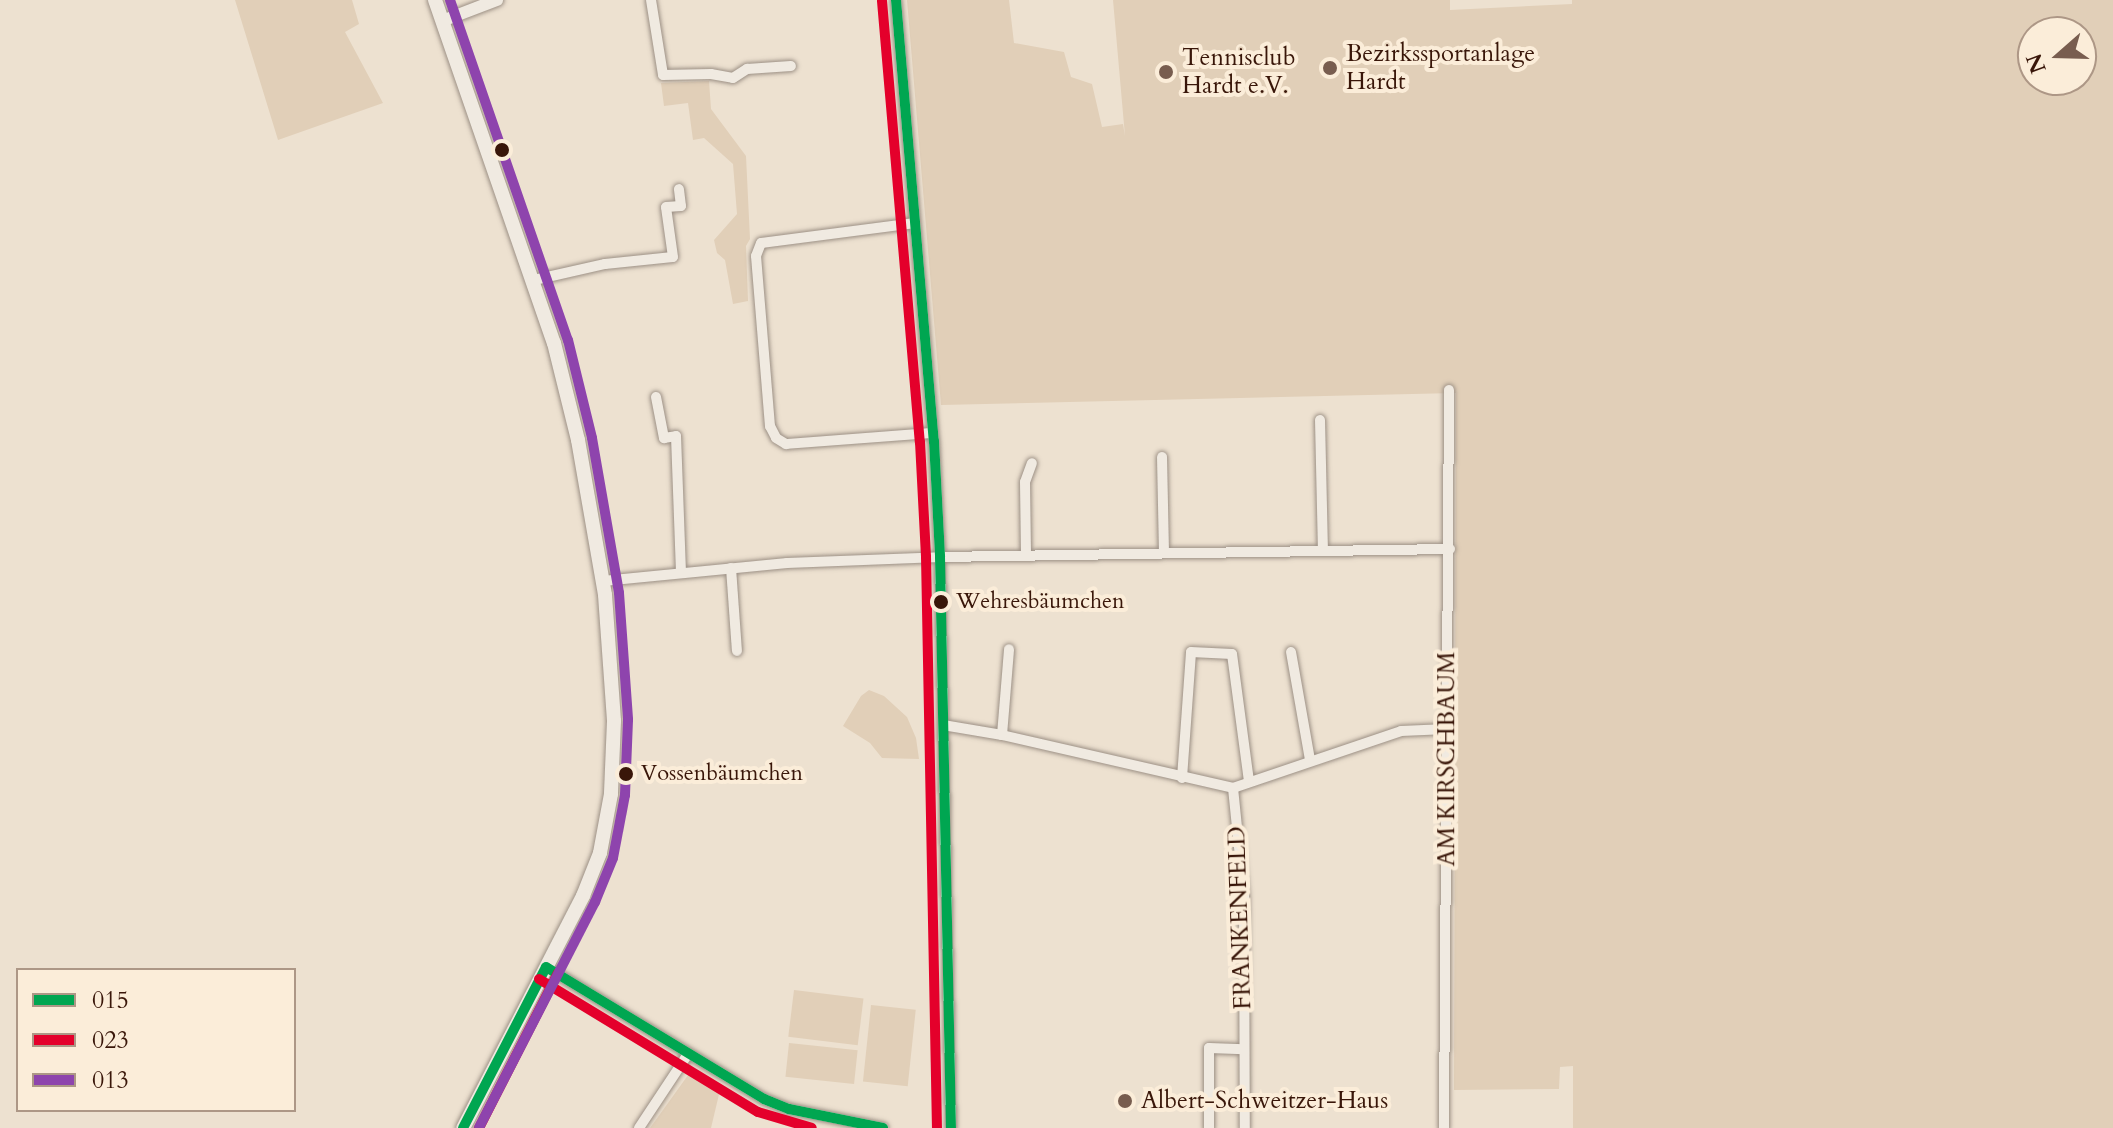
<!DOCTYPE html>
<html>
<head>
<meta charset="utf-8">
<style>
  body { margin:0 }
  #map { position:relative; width:2113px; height:1128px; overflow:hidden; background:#ede1d0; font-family:Cardo,serif }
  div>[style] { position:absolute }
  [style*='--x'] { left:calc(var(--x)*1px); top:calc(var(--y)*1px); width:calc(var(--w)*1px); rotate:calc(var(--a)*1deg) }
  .green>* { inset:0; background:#e1cfb8; transform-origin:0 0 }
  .roads { filter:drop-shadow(0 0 2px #9c9085) drop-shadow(0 0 2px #9c9085) }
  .minor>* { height:10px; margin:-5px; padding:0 5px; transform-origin:5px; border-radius:5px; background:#f0eae1 }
  .tertiary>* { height:12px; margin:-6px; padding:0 6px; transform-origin:6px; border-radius:6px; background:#f0eae1 }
  .secondary>* { height:14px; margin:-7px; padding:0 7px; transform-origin:7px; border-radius:7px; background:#f0eae1 }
  .bus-1>* { height:10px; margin:-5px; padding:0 5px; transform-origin:5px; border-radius:5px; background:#00a651 }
  .bus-2>* { height:10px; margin:-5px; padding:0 5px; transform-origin:5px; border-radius:5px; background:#e4002b }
  .bus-3>* { height:10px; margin:-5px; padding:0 5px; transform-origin:5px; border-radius:5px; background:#8e44ad }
  .dots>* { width:22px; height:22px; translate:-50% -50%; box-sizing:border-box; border:4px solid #fbedd9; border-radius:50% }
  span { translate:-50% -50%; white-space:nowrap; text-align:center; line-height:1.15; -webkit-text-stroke:8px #fbedd9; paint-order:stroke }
  .bus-label { font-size:22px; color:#391609 }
  .left { translate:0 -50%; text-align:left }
  .poi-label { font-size:24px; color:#391609 }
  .street-label { font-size:24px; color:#391609 }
  .legend { position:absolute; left:16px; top:968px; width:280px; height:144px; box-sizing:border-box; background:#fbedd9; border:2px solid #ad9786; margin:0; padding:10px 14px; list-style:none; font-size:24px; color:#391609 }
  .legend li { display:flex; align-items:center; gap:16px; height:40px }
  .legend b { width:40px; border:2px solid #ad9786 }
  .north { position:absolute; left:2017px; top:16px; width:80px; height:80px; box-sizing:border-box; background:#fbedd9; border:2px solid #ad9786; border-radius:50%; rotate:250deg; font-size:22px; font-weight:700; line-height:32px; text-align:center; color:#391609 }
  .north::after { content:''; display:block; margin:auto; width:28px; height:36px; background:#785d4f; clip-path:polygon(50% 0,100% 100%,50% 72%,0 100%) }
</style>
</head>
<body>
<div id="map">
  <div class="green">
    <i style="clip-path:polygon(235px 0,352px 0,359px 24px,345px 32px,383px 103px,278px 140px)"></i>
    <i style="clip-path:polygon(evenodd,907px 0,1009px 0,1014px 43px,1064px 52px,1071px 77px,1092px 84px,1102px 127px,1123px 124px,1125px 136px,1113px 0,1450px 0,1450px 10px,1572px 4px,1572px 0,2113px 0,2113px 1128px,1573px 1128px,1573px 1066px,1560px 1067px,1559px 1089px,1454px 1090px,1456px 393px,941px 405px,907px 0,2033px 32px,2081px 32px,2081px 80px,2033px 80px,2033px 32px)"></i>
    <i style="clip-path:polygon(709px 81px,711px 109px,746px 156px,750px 239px,746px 246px,748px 301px,733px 304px,725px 260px,717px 253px,714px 240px,737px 214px,733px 164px,704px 138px,693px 140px,688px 103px,664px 106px,661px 83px)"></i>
    <i style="clip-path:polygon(869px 690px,884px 696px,907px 717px,916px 738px,919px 759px,882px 758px,870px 743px,843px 726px,861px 696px)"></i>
    <i style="left:794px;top:990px;width:70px;height:47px;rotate:7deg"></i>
    <i style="left:871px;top:1005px;width:45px;height:77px;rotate:6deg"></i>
    <i style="left:789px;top:1043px;width:69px;height:34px;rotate:6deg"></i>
    <i style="clip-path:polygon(698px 1070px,721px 1086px,711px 1128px,650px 1128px,691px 1071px)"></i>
  </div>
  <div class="roads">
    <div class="minor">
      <i style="--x:651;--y:0;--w:76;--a:80.9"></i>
      <i style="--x:663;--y:75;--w:48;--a:-1.2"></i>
      <i style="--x:711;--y:74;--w:22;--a:10"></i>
      <i style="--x:733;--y:78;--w:17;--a:-33"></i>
      <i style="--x:747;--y:69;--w:44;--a:-3.9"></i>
      <i style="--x:896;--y:0;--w:443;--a:85.1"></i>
      <i style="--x:934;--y:441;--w:116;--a:87"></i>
      <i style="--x:940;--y:557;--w:571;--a:88.9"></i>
      <i style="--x:915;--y:223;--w:155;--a:172.6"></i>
      <i style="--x:761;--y:243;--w:14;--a:111"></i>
      <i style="--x:756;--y:256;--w:171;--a:85.3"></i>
      <i style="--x:770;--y:426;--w:13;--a:63"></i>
      <i style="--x:776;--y:438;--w:12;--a:31"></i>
      <i style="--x:786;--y:444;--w:147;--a:-4.3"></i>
      <i style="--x:534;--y:280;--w:73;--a:-12.7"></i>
      <i style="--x:605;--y:264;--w:68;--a:-5.9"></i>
      <i style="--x:673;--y:257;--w:50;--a:-98"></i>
      <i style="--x:666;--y:207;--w:15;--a:-4"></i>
      <i style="--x:681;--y:206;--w:17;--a:-97"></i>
      <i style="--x:656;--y:397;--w:42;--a:79"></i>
      <i style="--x:664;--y:438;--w:12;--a:-9"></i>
      <i style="--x:676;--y:436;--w:136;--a:87.9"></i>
      <i style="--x:1320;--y:420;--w:130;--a:88.7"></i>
      <i style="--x:1162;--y:457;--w:94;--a:88.8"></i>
      <i style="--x:1026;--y:554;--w:72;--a:-90.8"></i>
      <i style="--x:1025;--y:482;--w:20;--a:-70"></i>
      <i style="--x:731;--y:568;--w:83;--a:85.9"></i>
      <i style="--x:603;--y:581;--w:185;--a:-5.6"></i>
      <i style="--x:787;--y:563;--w:153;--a:-2.2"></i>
      <i style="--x:940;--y:557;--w:510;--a:-0.9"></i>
      <i style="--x:1291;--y:652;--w:110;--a:80"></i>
      <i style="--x:943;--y:725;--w:60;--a:9.6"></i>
      <i style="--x:1002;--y:735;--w:237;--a:12.9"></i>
      <i style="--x:1233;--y:788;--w:177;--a:-18.7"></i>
      <i style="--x:1401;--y:731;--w:46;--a:-2.5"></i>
      <i style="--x:1002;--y:735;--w:86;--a:-85.3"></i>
      <i style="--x:1182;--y:778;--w:126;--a:-85.9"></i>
      <i style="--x:1191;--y:652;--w:41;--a:2.8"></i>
      <i style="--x:1232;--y:654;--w:129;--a:82.4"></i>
      <i style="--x:1233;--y:788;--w:110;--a:84.2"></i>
      <i style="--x:1244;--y:897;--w:231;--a:89.8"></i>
      <i style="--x:546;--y:967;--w:255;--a:31.2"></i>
      <i style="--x:764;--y:1099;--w:27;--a:22"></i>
      <i style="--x:789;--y:1109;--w:96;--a:11.4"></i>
      <i style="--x:639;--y:1128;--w:89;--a:-56.5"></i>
      <i style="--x:1209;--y:1128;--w:80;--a:-90"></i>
      <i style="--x:1209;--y:1048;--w:35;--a:2"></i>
      <i style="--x:1444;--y:1128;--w:738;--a:-89.61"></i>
    </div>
    <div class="tertiary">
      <i style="--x:442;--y:21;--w:59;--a:-20.9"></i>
    </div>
    <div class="secondary">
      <i style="--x:435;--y:0;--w:363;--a:70.9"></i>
      <i style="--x:554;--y:343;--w:100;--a:76.1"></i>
      <i style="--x:578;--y:440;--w:157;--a:80.1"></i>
      <i style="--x:605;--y:595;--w:126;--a:85.9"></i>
      <i style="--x:614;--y:721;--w:73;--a:92.4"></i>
      <i style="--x:611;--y:794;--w:60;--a:100.6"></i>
      <i style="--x:600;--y:853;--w:46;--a:111.6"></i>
      <i style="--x:583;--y:896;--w:261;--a:117.3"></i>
    </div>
  </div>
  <div class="bus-1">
    <i style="--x:896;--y:0;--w:443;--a:85.1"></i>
    <i style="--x:934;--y:441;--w:116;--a:87"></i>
    <i style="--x:940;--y:557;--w:571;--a:88.9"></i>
    <i style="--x:546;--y:967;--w:255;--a:31.2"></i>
    <i style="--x:764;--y:1099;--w:27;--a:22"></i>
    <i style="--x:789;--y:1109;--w:96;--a:11.4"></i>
    <i style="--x:463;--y:1128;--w:181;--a:-62.7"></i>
  </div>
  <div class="bus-2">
    <i style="--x:882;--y:1;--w:443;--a:85.1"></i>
    <i style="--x:920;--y:442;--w:115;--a:87"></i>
    <i style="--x:926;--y:557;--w:571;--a:88.9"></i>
    <i style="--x:539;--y:979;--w:256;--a:31.3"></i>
    <i style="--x:758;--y:1112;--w:56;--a:16.5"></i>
    <i style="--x:479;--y:1128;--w:174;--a:-63"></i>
  </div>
  <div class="bus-3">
    <i style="--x:450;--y:0;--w:360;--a:70.9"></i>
    <i style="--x:568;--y:340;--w:101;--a:76.2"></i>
    <i style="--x:592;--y:438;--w:157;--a:80.1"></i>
    <i style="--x:619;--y:593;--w:127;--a:85.9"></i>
    <i style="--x:628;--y:720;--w:75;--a:92.3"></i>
    <i style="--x:625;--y:795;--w:64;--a:100.8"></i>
    <i style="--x:613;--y:858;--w:48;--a:112.2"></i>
    <i style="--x:595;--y:902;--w:254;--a:117.2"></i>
  </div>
  <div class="dots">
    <i style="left:1330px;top:68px;background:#785d4f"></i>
    <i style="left:1166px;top:72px;background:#785d4f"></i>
    <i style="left:502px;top:150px;background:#391609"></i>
    <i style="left:941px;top:602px;background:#391609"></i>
    <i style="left:626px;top:774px;background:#391609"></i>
    <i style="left:1125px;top:1101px;background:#785d4f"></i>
  </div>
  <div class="bus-label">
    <span class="left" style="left:956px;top:602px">Wehresbäumchen</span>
    <span class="left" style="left:641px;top:774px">Vossenbäumchen</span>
  </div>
  <div class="poi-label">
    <span class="left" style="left:1346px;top:68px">Bezirkssportanlage<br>Hardt</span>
    <span class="left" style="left:1182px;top:72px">Tennisclub<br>Hardt e.V.</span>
    <span class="left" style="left:1141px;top:1101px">Albert-Schweitzer-Haus</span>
  </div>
  <div class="street-label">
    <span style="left:1447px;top:759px;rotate:-90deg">AM KIRSCHBAUM</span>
    <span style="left:1240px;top:918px;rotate:-92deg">FRANKENFELD</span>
  </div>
  <ul class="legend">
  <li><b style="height:10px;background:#00a651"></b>015</li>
  <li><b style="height:10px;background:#e4002b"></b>023</li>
  <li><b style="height:10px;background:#8e44ad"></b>013</li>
  </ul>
  <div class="north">N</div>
</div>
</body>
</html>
